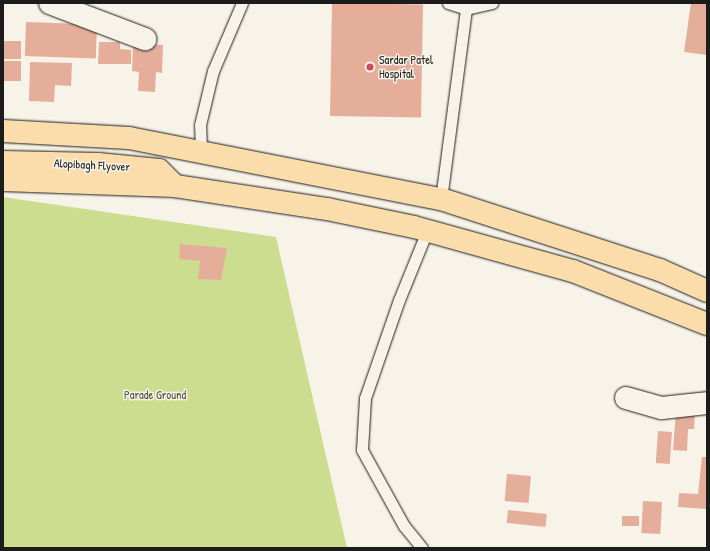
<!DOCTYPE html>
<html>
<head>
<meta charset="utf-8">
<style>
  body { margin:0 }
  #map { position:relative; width:710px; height:551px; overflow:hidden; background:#f7f3e8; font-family:"Patrick Hand",sans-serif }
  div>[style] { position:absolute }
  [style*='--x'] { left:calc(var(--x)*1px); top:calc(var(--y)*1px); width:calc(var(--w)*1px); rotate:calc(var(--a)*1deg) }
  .green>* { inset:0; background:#cddd90 }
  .building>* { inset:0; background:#e5ae9b; transform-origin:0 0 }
  .roads { filter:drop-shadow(0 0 1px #1c1c1c) drop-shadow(0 0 1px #1c1c1c) }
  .lane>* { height:11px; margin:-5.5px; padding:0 5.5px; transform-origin:5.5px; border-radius:5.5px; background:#f7f3e8 }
  .street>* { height:22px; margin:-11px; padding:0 11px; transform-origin:11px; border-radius:11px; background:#f7f3e8 }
  .highway>* { height:22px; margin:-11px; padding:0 11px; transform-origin:11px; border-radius:11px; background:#faddab }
  .dots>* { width:11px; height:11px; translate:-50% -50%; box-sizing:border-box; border:2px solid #f7f3e8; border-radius:50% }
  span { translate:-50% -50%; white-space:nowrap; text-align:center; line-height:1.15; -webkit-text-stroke:3px #f7f3e8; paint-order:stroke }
  .poi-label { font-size:12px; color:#1c1c1c }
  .left { translate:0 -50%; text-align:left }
  .street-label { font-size:12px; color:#1c1c1c }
  .park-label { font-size:12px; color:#51563f }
  .frame { position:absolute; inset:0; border:4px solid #1c1c1c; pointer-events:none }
</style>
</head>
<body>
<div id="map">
  <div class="green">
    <i style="clip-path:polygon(3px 197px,276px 237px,347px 548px,3px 548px)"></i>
  </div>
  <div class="building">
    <i style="left:332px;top:3px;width:91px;height:113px;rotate:1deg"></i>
    <i style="clip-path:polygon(691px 3px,707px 3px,707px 55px,684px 52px)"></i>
    <i style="left:26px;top:22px;width:71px;height:34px;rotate:2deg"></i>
    <i style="left:3px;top:41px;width:18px;height:18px"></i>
    <i style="clip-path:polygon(99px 42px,120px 42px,120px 49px,131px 50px,131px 64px,98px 64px)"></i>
    <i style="clip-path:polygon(133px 43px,163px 45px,162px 73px,156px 72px,155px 92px,138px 91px,139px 72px,132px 71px)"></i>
    <i style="left:3px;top:61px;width:18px;height:20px"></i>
    <i style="clip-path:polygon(30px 62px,72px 63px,71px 86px,55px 85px,54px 102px,29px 101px)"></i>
    <i style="clip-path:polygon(180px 244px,227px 248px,221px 280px,198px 279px,200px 261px,179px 259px)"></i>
    <i style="clip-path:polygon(676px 411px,695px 413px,694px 429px,688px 429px,687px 451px,673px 450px)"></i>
    <i style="left:658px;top:431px;width:14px;height:32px;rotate:4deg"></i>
    <i style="clip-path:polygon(702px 457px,707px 457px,707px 509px,678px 507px,679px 493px,698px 494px)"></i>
    <i style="left:507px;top:474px;width:24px;height:27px;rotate:5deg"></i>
    <i style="left:643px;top:501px;width:19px;height:32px;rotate:3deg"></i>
    <i style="left:508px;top:510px;width:39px;height:13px;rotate:6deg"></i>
    <i style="left:639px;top:516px;width:10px;height:17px;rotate:90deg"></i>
  </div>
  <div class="roads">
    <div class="lane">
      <i style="--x:448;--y:3;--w:19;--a:18"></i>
      <i style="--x:466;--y:9;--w:27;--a:-13"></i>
      <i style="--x:201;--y:150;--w:25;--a:-92"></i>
      <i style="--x:200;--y:125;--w:56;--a:-76.5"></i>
      <i style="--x:213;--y:71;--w:74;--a:-66.9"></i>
      <i style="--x:441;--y:199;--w:192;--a:-82.5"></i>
      <i style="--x:422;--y:548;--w:28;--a:-129"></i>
      <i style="--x:404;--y:526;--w:87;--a:-118.9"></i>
      <i style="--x:362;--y:450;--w:52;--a:-86.7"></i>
      <i style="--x:365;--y:398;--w:104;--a:-70.9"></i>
      <i style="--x:399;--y:300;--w:74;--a:-67.9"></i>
    </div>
    <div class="street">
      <i style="--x:50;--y:3;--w:102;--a:20.8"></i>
      <i style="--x:626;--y:398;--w:37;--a:16"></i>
      <i style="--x:662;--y:408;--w:45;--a:-6.3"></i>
    </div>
    <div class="highway">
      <i style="--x:3;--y:131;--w:126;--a:3.2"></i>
      <i style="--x:129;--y:138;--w:318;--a:11.1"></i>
      <i style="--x:441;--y:199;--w:230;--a:18"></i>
      <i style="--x:660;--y:270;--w:51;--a:24.1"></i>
      <i style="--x:3;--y:162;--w:95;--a:1.2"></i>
      <i style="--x:98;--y:164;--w:61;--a:5.6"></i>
      <i style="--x:159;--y:170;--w:23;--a:45"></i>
      <i style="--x:3;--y:180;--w:172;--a:2"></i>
      <i style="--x:175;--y:186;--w:154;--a:8.6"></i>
      <i style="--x:327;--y:209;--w:89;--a:11.7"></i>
      <i style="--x:414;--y:227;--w:165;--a:15.5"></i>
      <i style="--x:573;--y:271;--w:144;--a:21.6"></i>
    </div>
  </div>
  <div class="dots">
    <i style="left:370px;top:67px;background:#d1495b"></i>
  </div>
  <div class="poi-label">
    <span class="left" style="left:379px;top:67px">Sardar Patel<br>Hospital</span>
  </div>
  <div class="street-label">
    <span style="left:92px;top:165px;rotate:3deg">Alopibagh Flyover</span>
  </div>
  <div class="park-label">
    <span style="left:155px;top:395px">Parade Ground</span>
  </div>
  <div class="frame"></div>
</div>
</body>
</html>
